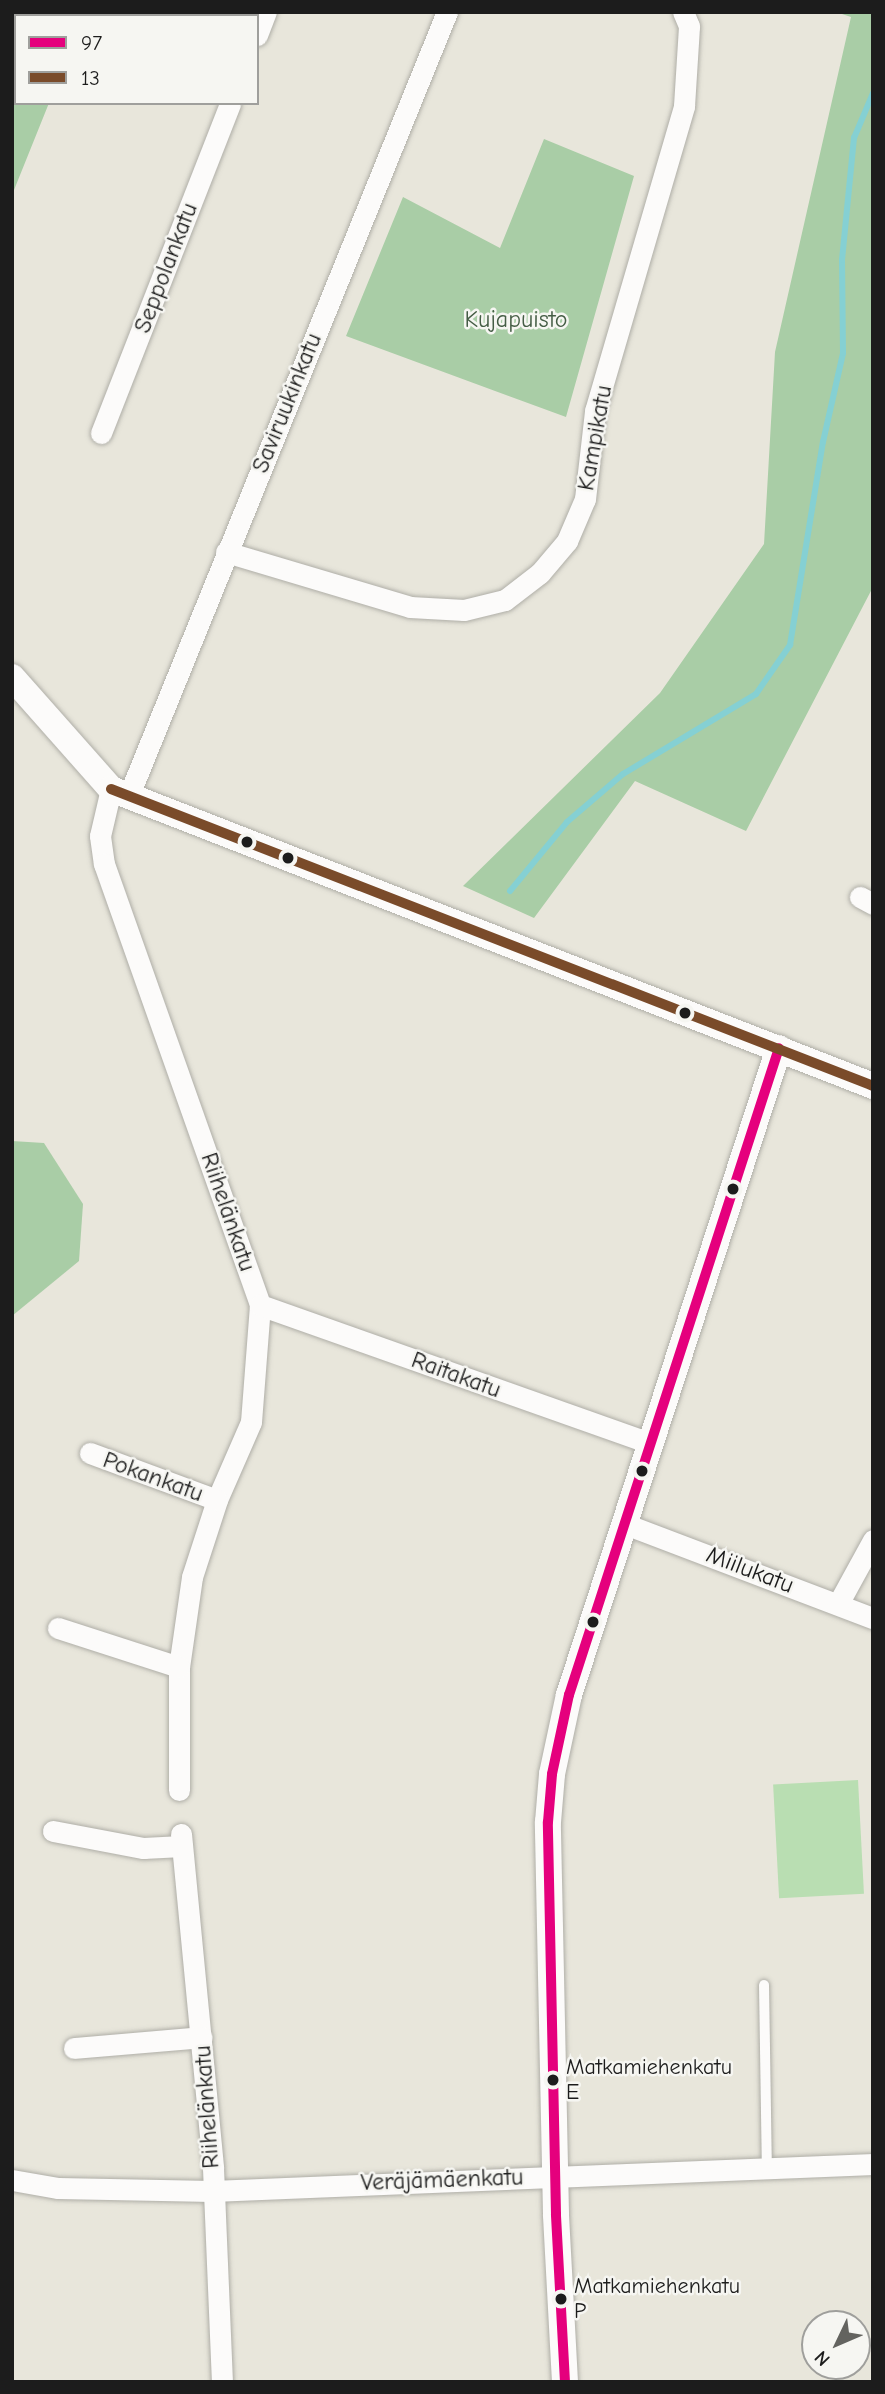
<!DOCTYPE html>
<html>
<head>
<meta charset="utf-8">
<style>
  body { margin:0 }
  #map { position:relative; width:885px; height:2394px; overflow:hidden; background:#e8e6db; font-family:"Comic Neue",sans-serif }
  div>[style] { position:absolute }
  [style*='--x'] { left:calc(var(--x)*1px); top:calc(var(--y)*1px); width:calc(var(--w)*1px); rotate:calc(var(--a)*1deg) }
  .green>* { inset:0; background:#b9deb2; transform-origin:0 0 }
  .forest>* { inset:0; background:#a9cda6 }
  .stream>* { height:6px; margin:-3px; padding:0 3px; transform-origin:3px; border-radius:3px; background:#85d0d3 }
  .roads { filter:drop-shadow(0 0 2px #afaea7) drop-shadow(0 0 2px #afaea7) }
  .service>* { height:10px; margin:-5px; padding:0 5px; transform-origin:5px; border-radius:5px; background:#fcfbfa }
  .minor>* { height:21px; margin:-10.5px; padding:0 10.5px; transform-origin:10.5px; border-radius:10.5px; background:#fcfbfa }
  .tertiary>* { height:26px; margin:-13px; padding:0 13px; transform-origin:13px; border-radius:13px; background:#fcfbfa }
  .bus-1>* { height:10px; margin:-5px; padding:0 5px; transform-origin:5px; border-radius:5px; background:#e5007d }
  .bus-2>* { height:10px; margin:-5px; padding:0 5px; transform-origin:5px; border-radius:5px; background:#7a4b2a }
  .dots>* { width:19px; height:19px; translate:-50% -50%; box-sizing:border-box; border:4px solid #f6f6f2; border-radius:50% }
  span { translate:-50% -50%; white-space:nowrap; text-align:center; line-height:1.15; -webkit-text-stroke:5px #f6f6f2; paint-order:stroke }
  .bus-label { font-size:22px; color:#1c1c1c }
  .left { translate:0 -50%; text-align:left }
  .street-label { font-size:24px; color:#1c1c1c }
  .park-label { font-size:24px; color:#455d45 }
  .frame { position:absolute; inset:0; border:14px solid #1c1c1c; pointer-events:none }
  .legend { position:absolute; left:14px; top:14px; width:245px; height:91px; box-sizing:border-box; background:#f6f6f2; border:2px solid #9f9f9c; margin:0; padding:9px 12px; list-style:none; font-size:21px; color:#1c1c1c }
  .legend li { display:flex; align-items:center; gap:14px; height:35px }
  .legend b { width:35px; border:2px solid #9f9f9c }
  .north { position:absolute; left:801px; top:2310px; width:70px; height:70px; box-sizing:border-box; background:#f6f6f2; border:2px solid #9f9f9c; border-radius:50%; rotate:226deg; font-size:19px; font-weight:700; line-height:28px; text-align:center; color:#1c1c1c }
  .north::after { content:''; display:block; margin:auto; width:24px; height:32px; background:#63635f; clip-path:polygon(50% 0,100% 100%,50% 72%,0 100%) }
</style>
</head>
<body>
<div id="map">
  <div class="green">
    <i style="left:858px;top:1780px;width:114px;height:85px;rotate:87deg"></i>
  </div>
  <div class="forest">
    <i style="clip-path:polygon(12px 12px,85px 12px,16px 16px,16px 103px,49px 103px,12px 195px)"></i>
    <i style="clip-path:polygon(836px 12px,873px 12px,873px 587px,746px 831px,635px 781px,534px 918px,463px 886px,660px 693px,764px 544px,775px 352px,851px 17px)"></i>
    <i style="clip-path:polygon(544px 139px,634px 176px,566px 417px,346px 336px,403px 197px,500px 248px)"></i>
    <i style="clip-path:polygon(12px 1141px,44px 1143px,83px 1204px,79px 1261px,12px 1316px)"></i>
  </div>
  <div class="stream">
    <i style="--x:510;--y:891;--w:89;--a:-50.4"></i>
    <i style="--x:567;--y:822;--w:74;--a:-40.6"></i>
    <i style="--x:623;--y:774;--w:155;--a:-31"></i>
    <i style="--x:756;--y:694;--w:60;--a:-55.2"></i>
    <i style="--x:790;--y:645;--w:206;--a:-80.8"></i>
    <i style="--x:823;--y:442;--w:91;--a:-77.3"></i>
    <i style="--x:843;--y:353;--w:93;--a:-90.6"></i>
    <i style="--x:842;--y:260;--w:123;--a:-84.4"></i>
    <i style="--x:854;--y:138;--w:49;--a:-67.1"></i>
  </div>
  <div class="roads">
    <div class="service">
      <i style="--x:764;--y:1985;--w:185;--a:89.1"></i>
    </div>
    <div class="minor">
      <i style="--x:257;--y:35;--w:25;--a:-69"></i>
      <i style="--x:101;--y:433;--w:354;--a:-68.6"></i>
      <i style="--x:226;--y:552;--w:192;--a:16.6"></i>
      <i style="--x:410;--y:607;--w:54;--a:3.2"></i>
      <i style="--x:464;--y:610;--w:42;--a:-13.7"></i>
      <i style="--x:505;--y:600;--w:44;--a:-37.6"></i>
      <i style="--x:540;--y:573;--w:42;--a:-49.8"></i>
      <i style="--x:567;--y:541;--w:46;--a:-66.8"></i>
      <i style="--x:585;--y:499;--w:89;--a:-83.5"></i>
      <i style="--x:595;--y:411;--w:318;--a:-73.7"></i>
      <i style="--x:684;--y:106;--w:80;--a:-86.4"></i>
      <i style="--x:689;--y:26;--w:15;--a:-113"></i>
      <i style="--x:111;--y:789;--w:48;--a:103.2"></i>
      <i style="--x:100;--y:836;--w:28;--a:82"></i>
      <i style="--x:104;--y:864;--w:468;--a:70.5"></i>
      <i style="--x:260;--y:1305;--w:117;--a:94.4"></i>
      <i style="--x:251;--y:1422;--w:85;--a:113.6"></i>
      <i style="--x:217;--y:1500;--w:81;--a:108"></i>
      <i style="--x:192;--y:1577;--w:91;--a:98.2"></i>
      <i style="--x:179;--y:1667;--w:123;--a:90"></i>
      <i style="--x:129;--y:795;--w:845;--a:-67.9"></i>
      <i style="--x:860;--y:897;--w:15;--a:28"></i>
      <i style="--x:260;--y:1305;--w:416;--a:19.5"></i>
      <i style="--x:90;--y:1453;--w:135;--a:20.3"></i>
      <i style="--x:625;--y:1524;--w:265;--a:20.8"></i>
      <i style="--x:838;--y:1604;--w:73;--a:-61.3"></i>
      <i style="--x:58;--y:1628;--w:127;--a:17.9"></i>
      <i style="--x:53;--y:1831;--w:92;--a:10.7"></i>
      <i style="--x:143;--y:1848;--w:39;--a:-3"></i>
      <i style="--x:181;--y:1834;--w:336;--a:84.5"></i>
      <i style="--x:213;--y:2168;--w:214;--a:87.6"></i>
      <i style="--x:74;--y:2048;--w:128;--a:-4.9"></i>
      <i style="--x:12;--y:2180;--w:47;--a:9.9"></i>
      <i style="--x:58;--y:2188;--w:154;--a:1.1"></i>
      <i style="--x:212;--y:2191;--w:662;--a:-2.34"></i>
    </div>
    <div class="tertiary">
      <i style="--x:12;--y:677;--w:149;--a:48.5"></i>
      <i style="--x:111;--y:789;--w:818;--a:21.29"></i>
      <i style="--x:565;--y:2382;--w:168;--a:-93.1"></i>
      <i style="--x:556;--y:2214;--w:392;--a:-91.2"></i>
      <i style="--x:548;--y:1822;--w:48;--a:-85.2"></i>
      <i style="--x:552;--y:1774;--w:81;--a:-77.9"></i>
      <i style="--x:569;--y:1695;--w:680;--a:-72.02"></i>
    </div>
  </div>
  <div class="bus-1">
    <i style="--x:565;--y:2382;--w:168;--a:-93.1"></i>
    <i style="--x:556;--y:2214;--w:392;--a:-91.2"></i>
    <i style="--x:548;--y:1822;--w:48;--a:-85.2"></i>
    <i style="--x:552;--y:1774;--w:81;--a:-77.9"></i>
    <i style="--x:569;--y:1695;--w:680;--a:-72.02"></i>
  </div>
  <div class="bus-2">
    <i style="--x:111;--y:789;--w:818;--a:21.29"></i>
  </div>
  <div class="dots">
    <i style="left:247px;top:842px;background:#1c1c1c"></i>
    <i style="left:288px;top:858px;background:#1c1c1c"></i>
    <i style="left:685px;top:1013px;background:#1c1c1c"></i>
    <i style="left:733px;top:1189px;background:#1c1c1c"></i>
    <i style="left:642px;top:1471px;background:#1c1c1c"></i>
    <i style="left:593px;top:1622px;background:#1c1c1c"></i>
    <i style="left:553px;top:2080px;background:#1c1c1c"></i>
    <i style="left:561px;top:2299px;background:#1c1c1c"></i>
  </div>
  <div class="bus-label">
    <span class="left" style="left:566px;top:2080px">Matkamiehenkatu<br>E</span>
    <span class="left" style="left:574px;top:2299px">Matkamiehenkatu<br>P</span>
  </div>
  <div class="street-label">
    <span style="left:166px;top:268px;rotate:-69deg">Seppolankatu</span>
    <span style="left:287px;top:403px;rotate:-68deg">Saviruukinkatu</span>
    <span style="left:595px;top:438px;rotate:-80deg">Kampikatu</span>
    <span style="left:228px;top:1212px;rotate:71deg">Riihelänkatu</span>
    <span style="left:456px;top:1375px;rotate:20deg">Raitakatu</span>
    <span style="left:153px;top:1477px;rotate:20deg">Pokankatu</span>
    <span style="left:750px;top:1570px;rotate:21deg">Miilukatu</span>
    <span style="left:207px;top:2107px;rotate:-94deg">Riihelänkatu</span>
    <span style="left:442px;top:2180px;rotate:-2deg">Veräjämäenkatu</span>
  </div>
  <div class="park-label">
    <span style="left:516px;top:320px">Kujapuisto</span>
  </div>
  <div class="frame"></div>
  <ul class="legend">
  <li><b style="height:9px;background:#e5007d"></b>97</li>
  <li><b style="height:9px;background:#7a4b2a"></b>13</li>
  </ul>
  <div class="north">N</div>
</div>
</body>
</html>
